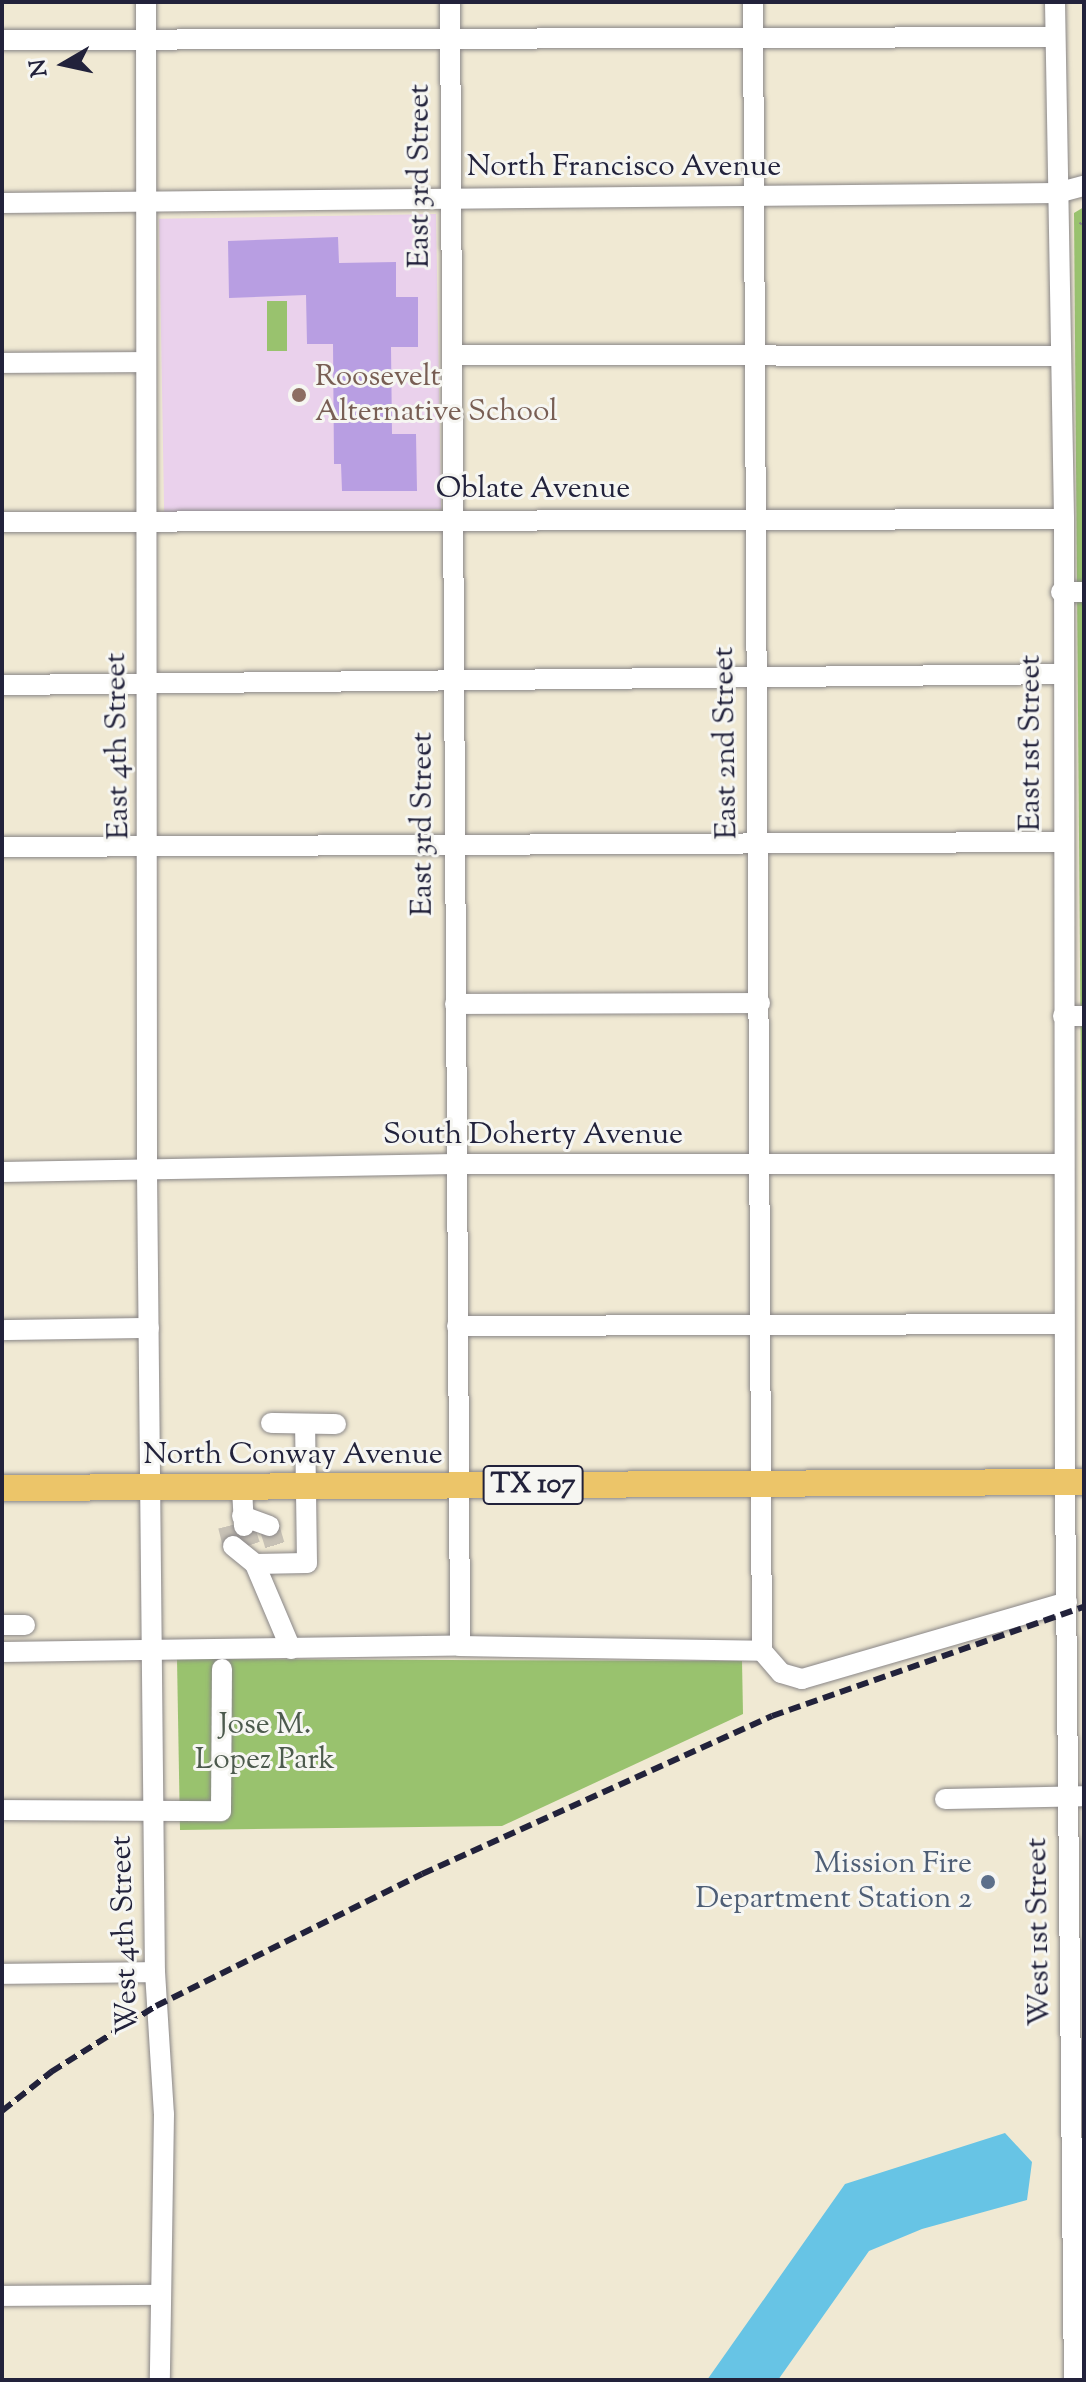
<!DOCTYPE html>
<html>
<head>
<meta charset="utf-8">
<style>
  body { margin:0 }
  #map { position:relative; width:1086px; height:2382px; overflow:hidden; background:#f0e9d3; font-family:"Sorts Mill Goudy",serif }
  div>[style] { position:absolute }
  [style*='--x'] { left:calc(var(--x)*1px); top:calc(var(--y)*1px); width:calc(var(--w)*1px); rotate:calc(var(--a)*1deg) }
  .built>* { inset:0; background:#ead1ec; transform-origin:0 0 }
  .green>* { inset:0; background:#99c26e; transform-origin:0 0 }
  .water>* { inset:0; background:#67c4e5 }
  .building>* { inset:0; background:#b89ee2 }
  .minor-tunnel>* { height:20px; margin-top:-10px; transform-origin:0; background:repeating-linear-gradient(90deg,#c7c1b5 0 20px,transparent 0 30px) }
  .path>* { height:3px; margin-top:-1.5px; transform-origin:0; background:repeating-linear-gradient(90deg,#898687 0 2px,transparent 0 8px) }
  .roads { filter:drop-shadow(0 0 2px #898687) drop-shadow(0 0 2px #898687) }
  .minor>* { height:20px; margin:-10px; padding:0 10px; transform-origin:10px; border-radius:10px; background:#fff }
  .major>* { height:26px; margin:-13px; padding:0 13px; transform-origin:13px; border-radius:13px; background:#ecc569 }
  .rail>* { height:6px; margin-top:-3px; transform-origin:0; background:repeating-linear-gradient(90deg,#22223b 0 12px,transparent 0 18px) }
  .dots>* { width:22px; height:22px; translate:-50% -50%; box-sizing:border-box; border:4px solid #f6f6f2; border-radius:50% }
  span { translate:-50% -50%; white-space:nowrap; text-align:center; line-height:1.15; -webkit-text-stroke:6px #f6f6f2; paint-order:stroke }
  .shield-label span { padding:2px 6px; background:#f6f6f2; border:2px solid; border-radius:6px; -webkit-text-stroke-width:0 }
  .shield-label { font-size:28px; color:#22223b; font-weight:700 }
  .street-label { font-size:30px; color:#22223b }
  .education-label { font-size:30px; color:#785e54 }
  .left { translate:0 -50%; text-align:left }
  .park-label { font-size:30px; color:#4c5a4d }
  .service-label { font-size:30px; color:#4e5e75 }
  .right { translate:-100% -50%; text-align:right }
  .frame { position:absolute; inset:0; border:4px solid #22223b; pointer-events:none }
  .north { position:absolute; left:24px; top:24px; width:80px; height:80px; -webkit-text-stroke:6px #f6f6f2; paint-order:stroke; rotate:261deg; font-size:22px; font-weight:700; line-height:32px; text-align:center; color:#22223b }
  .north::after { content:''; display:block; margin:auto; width:28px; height:36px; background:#22223b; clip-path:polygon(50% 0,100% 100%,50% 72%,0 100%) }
</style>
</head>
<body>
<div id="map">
  <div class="built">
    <i style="left:436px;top:214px;width:295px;height:277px;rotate:89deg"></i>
  </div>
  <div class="green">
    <i style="clip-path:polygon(1084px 207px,1084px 1459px,1074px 213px)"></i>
    <i style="left:267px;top:301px;width:20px;height:50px"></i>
    <i style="clip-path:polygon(177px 1659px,742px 1661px,743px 1714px,502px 1826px,180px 1830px)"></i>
  </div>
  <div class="water">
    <i style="clip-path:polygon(1005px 2133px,1032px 2162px,1027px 2200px,922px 2229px,869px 2251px,778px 2380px,707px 2380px,845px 2184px)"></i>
  </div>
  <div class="building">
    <i style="clip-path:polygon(338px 237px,339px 263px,396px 262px,396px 297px,418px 297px,418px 347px,391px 347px,392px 434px,416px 434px,417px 491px,342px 491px,341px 464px,334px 464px,333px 344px,307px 344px,306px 295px,229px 298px,228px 241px)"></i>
  </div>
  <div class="minor-tunnel">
    <i style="--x:228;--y:1526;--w:21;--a:76"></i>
    <i style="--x:244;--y:1526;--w:20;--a:72"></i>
    <i style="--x:269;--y:1526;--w:21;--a:73"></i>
  </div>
  <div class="path">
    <i style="--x:1080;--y:224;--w:7;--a:-56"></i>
  </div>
  <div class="roads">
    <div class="minor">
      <i style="--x:146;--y:2;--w:1170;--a:89.95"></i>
      <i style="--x:147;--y:1172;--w:800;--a:89.43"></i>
      <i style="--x:155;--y:1972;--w:142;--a:86.4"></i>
      <i style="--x:164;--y:2114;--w:266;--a:90.9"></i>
      <i style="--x:450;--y:2;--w:1644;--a:89.65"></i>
      <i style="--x:753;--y:2;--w:1649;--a:89.69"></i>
      <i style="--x:1055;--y:2;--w:517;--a:89"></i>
      <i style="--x:1064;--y:519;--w:964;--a:89.94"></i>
      <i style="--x:1065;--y:1483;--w:897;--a:89.43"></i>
      <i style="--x:2;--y:40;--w:1053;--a:-0.16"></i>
      <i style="--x:2;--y:203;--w:1055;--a:-0.54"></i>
      <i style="--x:1057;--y:193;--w:28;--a:-15"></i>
      <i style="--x:452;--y:355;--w:609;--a:0.09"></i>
      <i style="--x:2;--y:363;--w:143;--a:-0.4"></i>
      <i style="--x:2;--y:522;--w:1062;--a:-0.16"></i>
      <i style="--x:1061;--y:592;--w:23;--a:0"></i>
      <i style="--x:2;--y:685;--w:1060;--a:-0.59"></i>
      <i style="--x:2;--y:847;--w:1061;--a:-0.27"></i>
      <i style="--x:455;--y:1004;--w:305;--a:-0.2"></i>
      <i style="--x:1063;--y:1016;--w:21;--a:0"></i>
      <i style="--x:2;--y:1172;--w:453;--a:-1"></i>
      <i style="--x:455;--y:1164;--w:609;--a:0"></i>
      <i style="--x:457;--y:1326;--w:607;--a:-0.19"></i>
      <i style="--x:2;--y:1330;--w:147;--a:-0.8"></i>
      <i style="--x:271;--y:1423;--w:65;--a:0.9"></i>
      <i style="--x:242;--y:1488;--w:38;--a:87"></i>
      <i style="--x:242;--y:1516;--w:29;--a:20"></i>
      <i style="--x:233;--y:1546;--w:28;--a:39"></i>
      <i style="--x:2;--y:1625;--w:23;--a:0"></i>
      <i style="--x:291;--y:1649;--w:92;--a:-113"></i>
      <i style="--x:255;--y:1564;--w:52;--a:-1.1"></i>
      <i style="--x:307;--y:1563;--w:139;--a:-90.8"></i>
      <i style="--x:2;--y:1652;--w:458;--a:-0.8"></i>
      <i style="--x:460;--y:1646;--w:302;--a:0.9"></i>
      <i style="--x:762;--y:1651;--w:29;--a:49"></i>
      <i style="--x:781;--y:1673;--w:22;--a:16"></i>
      <i style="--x:802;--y:1679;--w:276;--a:-16.2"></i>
      <i style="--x:945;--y:1799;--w:139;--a:-1.2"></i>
      <i style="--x:2;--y:1810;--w:219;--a:0.3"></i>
      <i style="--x:221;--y:1811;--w:142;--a:-89.6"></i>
      <i style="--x:2;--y:1974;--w:153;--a:-0.7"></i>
      <i style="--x:2;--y:2296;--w:159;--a:-0.4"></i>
    </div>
    <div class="major">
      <i style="--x:2;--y:1488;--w:1082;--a:-0.32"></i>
    </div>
  </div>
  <div class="rail">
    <i style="--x:2;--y:2111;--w:63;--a:-38.5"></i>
    <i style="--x:51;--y:2072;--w:124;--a:-32.2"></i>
    <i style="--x:156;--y:2006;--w:297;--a:-26.4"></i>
    <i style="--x:422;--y:1874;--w:384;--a:-24.3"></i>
    <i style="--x:772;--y:1716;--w:330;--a:-19.3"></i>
  </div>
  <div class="dots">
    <i style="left:299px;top:395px;background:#8d6e63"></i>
    <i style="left:988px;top:1882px;background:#5c6f8a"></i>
  </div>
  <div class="shield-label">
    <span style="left:533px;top:1485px">TX 107</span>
  </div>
  <div class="street-label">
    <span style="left:624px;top:168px">North Francisco Avenue</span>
    <span style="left:421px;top:176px;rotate:-90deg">East 3rd Street</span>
    <span style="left:533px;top:490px">Oblate Avenue</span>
    <span style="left:727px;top:743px;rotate:-91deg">East 2nd Street</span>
    <span style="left:1032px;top:743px;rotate:-90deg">East 1st Street</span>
    <span style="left:119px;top:746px;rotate:-91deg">East 4th Street</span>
    <span style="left:424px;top:824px;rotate:-90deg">East 3rd Street</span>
    <span style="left:533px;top:1136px">South Doherty Avenue</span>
    <span style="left:293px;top:1456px">North Conway Avenue</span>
    <span style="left:1040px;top:1932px;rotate:-91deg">West 1st Street</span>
    <span style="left:126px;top:1935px;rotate:-92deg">West 4th Street</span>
  </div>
  <div class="education-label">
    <span class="left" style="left:315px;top:395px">Roosevelt<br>Alternative School</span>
  </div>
  <div class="park-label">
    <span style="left:265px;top:1743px">Jose M.<br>Lopez Park</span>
  </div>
  <div class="service-label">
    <span class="right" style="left:972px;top:1882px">Mission Fire<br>Department Station 2</span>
  </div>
  <div class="frame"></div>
  <div class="north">N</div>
</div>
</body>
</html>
